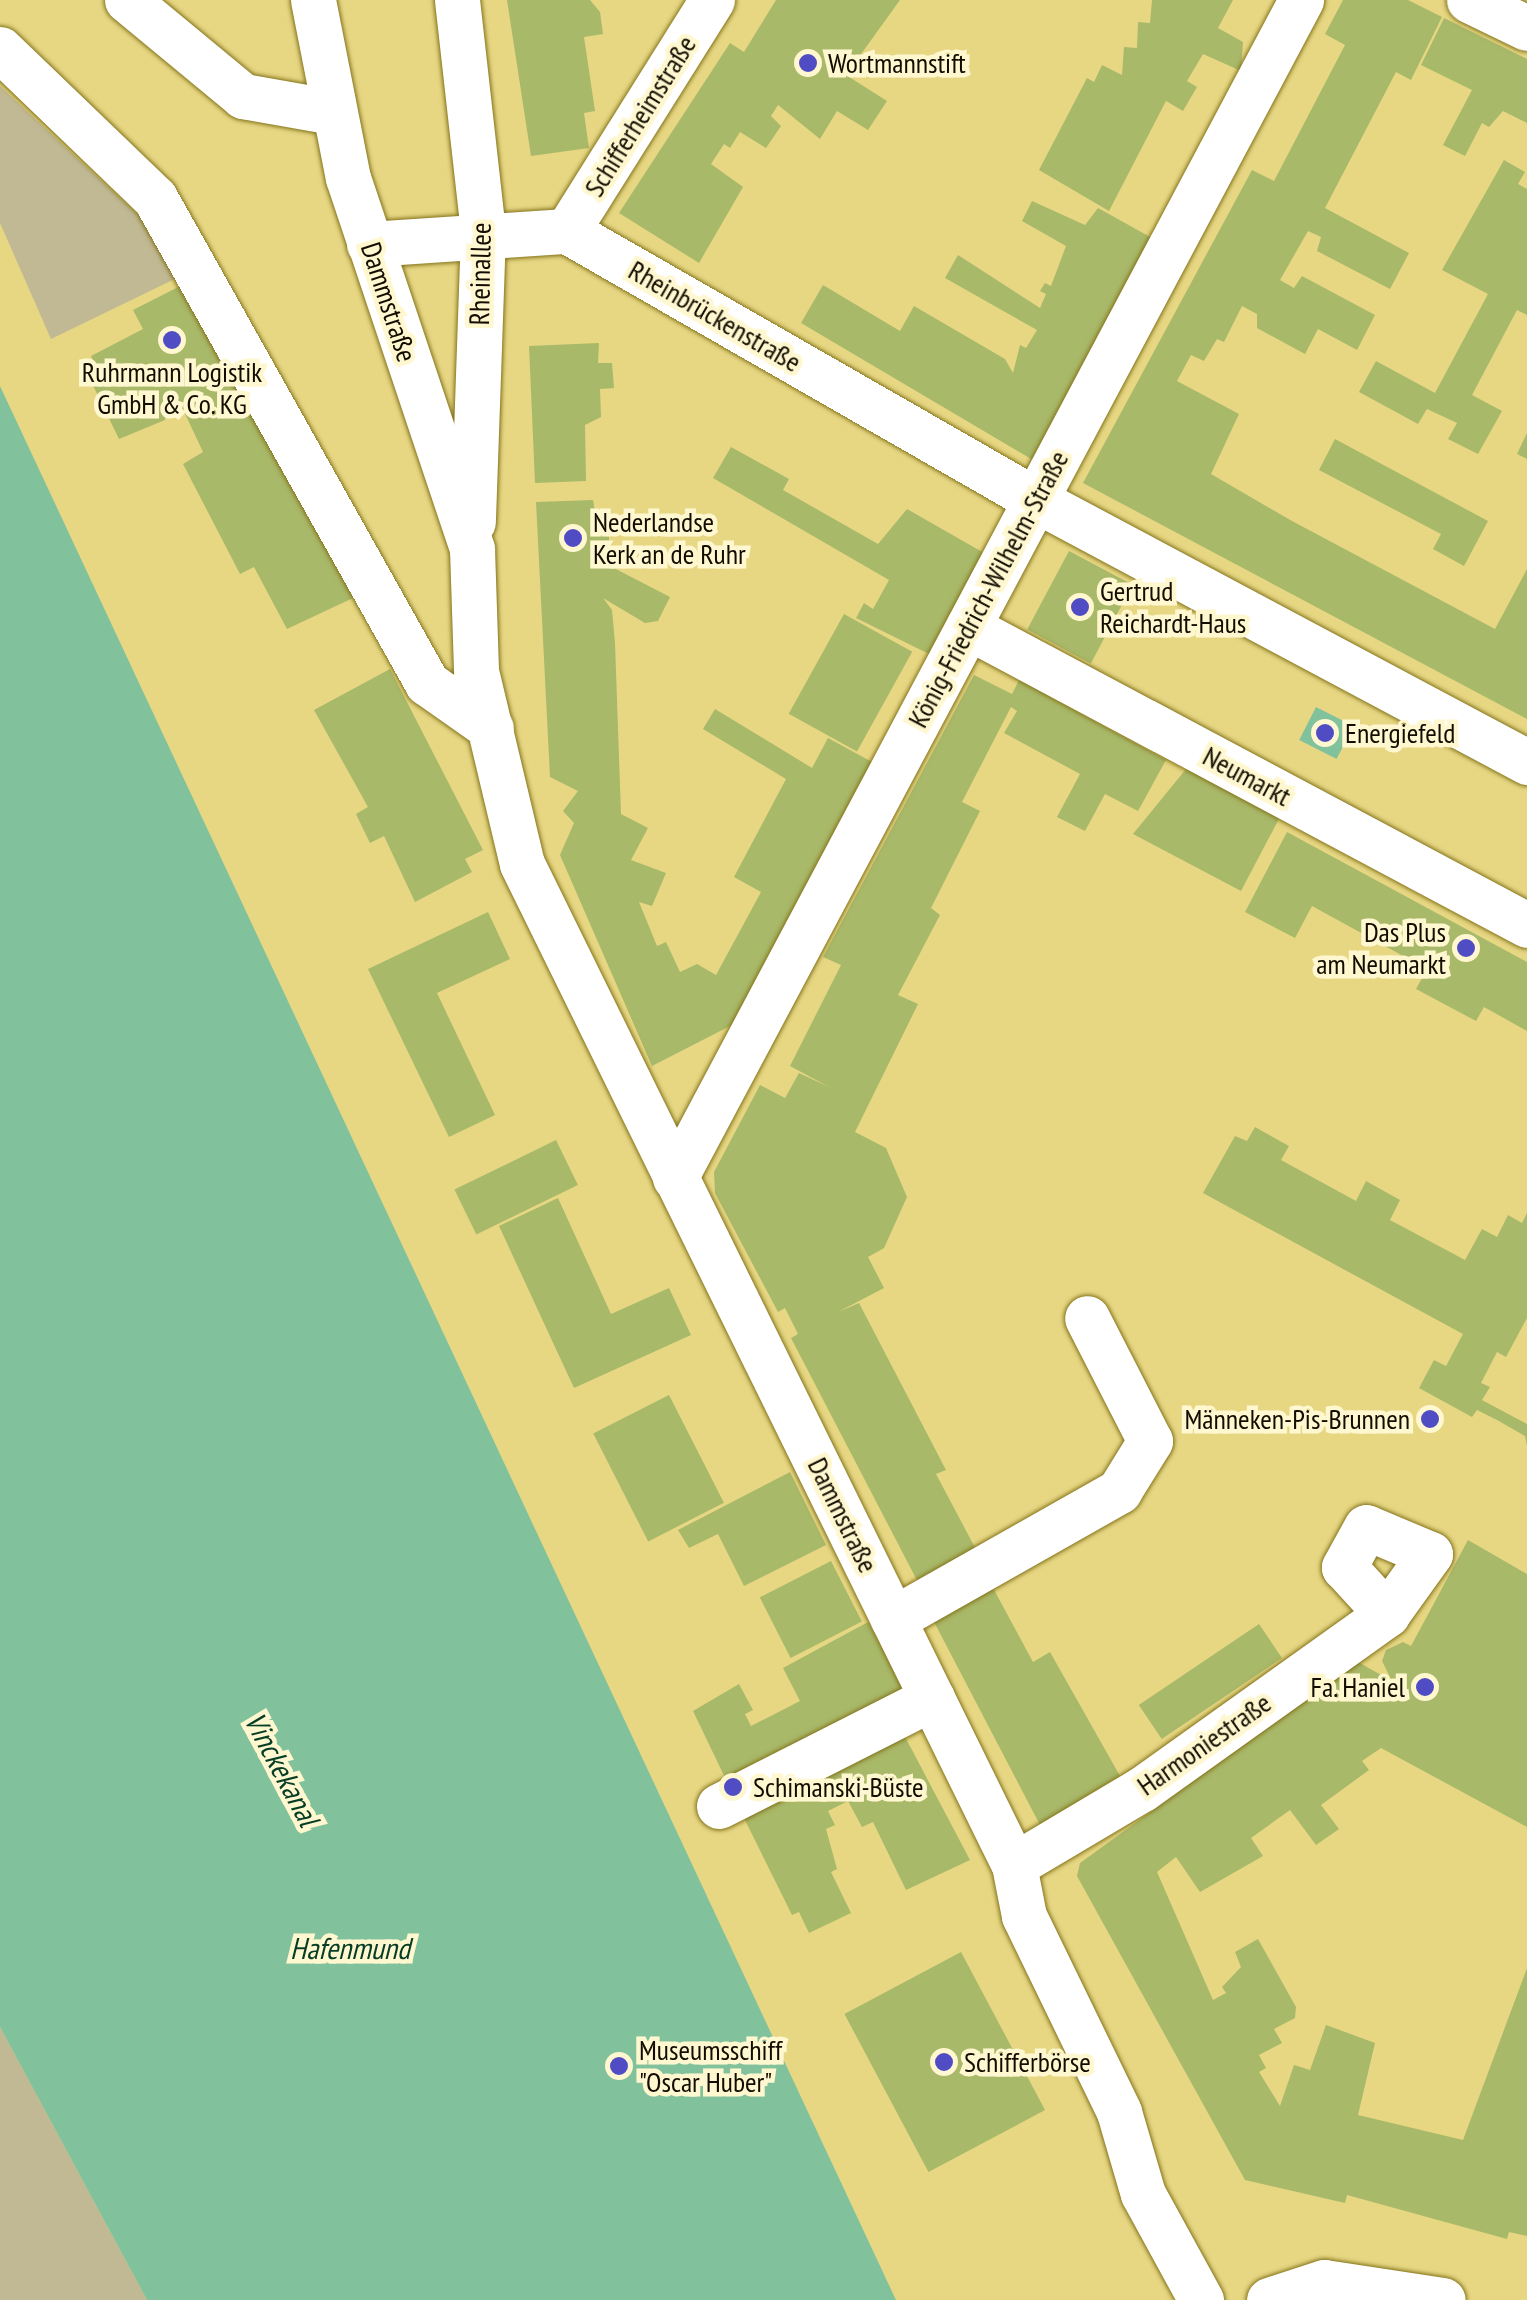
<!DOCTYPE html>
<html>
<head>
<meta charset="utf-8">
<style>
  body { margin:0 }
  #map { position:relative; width:1527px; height:2300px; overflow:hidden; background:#e7d783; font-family:"PT Sans Narrow",sans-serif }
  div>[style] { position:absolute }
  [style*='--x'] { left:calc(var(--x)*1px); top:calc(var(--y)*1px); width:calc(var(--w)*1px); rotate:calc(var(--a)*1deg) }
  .green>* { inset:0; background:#c0b994 }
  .water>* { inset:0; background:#81c29d; transform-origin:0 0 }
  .building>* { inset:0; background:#a8b969; transform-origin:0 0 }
  .roads { filter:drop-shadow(0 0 2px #84741b) drop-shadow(0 0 2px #84741b) }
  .minor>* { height:45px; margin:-22.5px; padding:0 22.5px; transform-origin:22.5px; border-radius:22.5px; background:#fff }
  .dots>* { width:28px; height:28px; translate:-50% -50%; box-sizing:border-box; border:5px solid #fff7cf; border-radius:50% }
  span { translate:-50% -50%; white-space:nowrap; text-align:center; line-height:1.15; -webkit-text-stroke:9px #fff7cf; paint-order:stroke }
  .poi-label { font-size:28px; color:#120d00 }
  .left { translate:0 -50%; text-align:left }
  .right { translate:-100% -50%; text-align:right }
  .street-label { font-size:28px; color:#120d00 }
  .water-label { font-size:30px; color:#063d25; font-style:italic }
</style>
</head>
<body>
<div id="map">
  <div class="green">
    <i style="clip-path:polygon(0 86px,168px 243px,185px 274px,51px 339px,0 223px)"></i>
    <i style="clip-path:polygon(0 2027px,147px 2300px,0 2300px)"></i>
  </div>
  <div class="water">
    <i style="clip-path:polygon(0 386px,896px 2300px,147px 2300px,0 2027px)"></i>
    <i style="left:1316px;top:707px;width:42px;height:37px;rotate:27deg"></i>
  </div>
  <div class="building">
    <i style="clip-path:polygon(507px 0,590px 0,600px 12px,603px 34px,584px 37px,595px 111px,584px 113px,589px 148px,531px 156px)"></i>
    <i style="clip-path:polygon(776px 0,900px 0,846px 75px,887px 101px,868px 130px,837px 111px,820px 139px,778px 105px,771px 116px,781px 126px,766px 148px,740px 132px,730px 148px,724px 144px,711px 164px,743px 187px,699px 263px,619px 213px,730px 43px,744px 52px)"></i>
    <i style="clip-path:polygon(1152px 0,1233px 0,1218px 28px,1243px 42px,1241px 71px,1203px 54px,1187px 81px,1197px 87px,1183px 111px,1166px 101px,1109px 211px,1039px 170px,1087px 78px,1094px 82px,1102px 65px,1122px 75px,1124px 47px,1137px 48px,1138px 22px,1150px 23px)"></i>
    <i style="clip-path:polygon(1343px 0,1408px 0,1442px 17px,1411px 80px,1396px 72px,1325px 208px,1409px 253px,1390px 289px,1317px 251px,1321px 237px,1308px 231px,1280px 280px,1294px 288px,1302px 276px,1375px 315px,1357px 350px,1318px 329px,1305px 354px,1257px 328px,1257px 314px,1242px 306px,1224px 342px,1217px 339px,1204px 361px,1191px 355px,1177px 381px,1239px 414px,1211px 474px,1292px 521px,1495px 629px,1527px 569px,1527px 719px,1083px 483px,1252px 170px,1274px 181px,1345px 45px,1325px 34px)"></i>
    <i style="clip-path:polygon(1444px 18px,1527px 59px,1527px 123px,1503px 111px,1489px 127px,1482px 123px,1465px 156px,1443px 145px,1472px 90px,1421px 65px)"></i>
    <i style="clip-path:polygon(1504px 160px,1525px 172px,1518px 184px,1527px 189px,1527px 315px,1517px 310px,1472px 395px,1502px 411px,1478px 454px,1448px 439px,1457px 423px,1427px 409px,1418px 424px,1359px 392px,1376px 361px,1435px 393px,1488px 294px,1442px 270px)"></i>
    <i style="clip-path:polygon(1032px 201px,1085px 225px,1098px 208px,1152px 238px,1033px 460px,801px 323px,823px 285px,900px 331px,914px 306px,1005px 359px,1013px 373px,1020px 345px,1026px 348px,1037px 330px,945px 278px,958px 255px,1040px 308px,1046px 294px,1040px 291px,1045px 283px,1051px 286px,1066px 246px,1022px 221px)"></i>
    <i style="clip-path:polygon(192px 280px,353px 598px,287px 629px,254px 567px,240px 574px,183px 464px,203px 452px,180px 403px,165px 411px,165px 420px,119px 439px,87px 373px,97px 368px,91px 356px,143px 329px,133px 310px)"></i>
    <i style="clip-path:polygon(599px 343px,598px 363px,612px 363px,614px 388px,600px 389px,601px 417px,585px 425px,586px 481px,535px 483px,529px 346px)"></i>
    <i style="clip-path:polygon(1527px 433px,1527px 459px,1517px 454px)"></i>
    <i style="clip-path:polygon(1335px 439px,1488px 521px,1464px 566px,1433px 549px,1441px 534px,1319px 470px)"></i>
    <i style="clip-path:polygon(731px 447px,789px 479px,783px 490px,878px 544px,907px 509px,984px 553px,929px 654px,856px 618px,864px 603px,873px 609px,889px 580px,713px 478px)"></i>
    <i style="clip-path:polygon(593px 500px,595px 512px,608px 511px,610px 566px,670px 597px,658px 621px,645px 623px,603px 598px,612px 610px,615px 643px,621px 814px,648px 828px,631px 860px,666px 873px,652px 906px,639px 902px,657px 946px,666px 942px,680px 972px,697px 964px,716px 975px,761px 892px,734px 877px,786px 779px,703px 729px,715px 709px,812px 768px,828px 738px,872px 762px,732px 1025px,652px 1066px,560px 855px,574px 823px,563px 811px,578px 791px,550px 777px,536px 502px)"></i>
    <i style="left:1069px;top:551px;width:72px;height:89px;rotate:28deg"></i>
    <i style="left:844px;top:614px;width:78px;height:114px;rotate:29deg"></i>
    <i style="clip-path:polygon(390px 669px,483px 850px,465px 859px,472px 872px,415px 902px,384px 836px,370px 843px,356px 814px,368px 807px,314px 710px)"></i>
    <i style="clip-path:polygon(974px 675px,1012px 694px,1019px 680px,1166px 760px,1138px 811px,1105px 794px,1085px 831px,1057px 817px,1080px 774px,1004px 733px,1017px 711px,1011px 707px,962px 802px,980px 811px,931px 908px,940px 915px,898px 995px,918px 1004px,855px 1132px,886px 1148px,907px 1197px,884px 1248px,868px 1257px,884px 1288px,838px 1312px,859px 1303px,946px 1470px,936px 1474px,980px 1557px,921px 1588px,791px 1338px,798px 1334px,785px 1308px,778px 1312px,715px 1193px,714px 1172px,760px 1085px,785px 1098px,799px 1073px,829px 1087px,790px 1066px,841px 965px,823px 957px)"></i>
    <i style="clip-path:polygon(1186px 769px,1281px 815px,1241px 891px,1133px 834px)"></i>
    <i style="clip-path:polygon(1287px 832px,1527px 962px,1527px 1031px,1484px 1007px,1476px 1021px,1416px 989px,1427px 969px,1312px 906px,1295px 938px,1245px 912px)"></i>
    <i style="clip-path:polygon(488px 912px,510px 959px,437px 993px,495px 1115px,449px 1137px,368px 969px)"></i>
    <i style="clip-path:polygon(1255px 1127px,1289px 1146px,1281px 1160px,1356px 1201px,1366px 1181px,1400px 1200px,1390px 1220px,1465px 1260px,1482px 1229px,1497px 1237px,1508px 1215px,1522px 1223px,1527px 1213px,1527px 1318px,1506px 1357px,1497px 1352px,1481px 1383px,1490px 1387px,1482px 1400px,1527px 1424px,1527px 1446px,1525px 1436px,1497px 1420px,1477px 1410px,1472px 1417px,1419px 1388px,1434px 1360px,1446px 1366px,1463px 1334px,1203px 1193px,1235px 1136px,1247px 1141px)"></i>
    <i style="left:556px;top:1140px;width:50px;height:113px;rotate:64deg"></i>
    <i style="clip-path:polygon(558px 1198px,611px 1314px,669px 1288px,691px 1335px,574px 1388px,499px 1226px)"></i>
    <i style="left:669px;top:1395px;width:121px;height:85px;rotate:63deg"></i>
    <i style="clip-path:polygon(790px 1472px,826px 1545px,744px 1586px,718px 1534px,689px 1548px,678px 1530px)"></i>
    <i style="clip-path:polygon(1468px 1540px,1527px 1574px,1527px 1827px,1381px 1748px,1362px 1761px,1369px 1770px,1321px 1805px,1339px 1829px,1316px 1845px,1290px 1810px,1251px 1838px,1263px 1856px,1200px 1892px,1176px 1857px,1157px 1872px,1213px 2000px,1226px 1993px,1222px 1987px,1241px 1967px,1235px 1952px,1258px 1939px,1296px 2007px,1295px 2018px,1274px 2029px,1282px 2043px,1259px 2055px,1266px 2068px,1259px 2072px,1280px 2106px,1294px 2065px,1310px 2070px,1326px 2025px,1375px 2043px,1358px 2115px,1463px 2140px,1527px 1968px,1527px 2236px,1509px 2232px,1507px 2239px,1347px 2195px,1345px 2203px,1245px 2180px,1077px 1876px,1080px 1863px,1358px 1662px,1392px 1681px,1382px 1661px,1386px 1650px,1403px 1642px,1411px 1646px)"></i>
    <i style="left:831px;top:1561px;width:68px;height:80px;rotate:63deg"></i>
    <i style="clip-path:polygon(992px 1586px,1033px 1662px,1050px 1652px,1120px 1776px,1040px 1825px,932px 1618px)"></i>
    <i style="clip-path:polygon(868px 1622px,904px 1688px,729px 1786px,693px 1711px,739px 1684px,753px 1710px,745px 1714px,751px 1726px,800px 1701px,783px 1668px)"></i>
    <i style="left:1259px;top:1624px;width:41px;height:145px;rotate:56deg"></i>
    <i style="clip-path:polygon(902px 1731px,970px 1860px,906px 1890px,873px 1822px,862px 1827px,848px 1801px,828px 1811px,835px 1825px,826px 1829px,837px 1869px,831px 1872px,851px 1913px,809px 1933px,799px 1912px,792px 1915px,741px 1812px)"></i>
    <i style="left:961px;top:1952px;width:179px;height:132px;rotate:62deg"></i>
  </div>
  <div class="roads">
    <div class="minor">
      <i style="--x:127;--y:0;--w:151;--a:39.6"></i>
      <i style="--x:243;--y:96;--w:92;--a:10"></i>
      <i style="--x:313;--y:0;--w:181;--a:78.9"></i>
      <i style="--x:348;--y:178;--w:391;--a:71.5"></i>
      <i style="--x:472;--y:549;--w:122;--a:88.1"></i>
      <i style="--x:476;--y:671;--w:198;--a:76.6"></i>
      <i style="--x:522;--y:864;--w:1115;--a:63.83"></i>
      <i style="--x:1014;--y:1865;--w:52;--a:78.9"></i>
      <i style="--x:1024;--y:1916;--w:218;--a:64.1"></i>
      <i style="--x:1119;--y:2112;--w:85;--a:73.7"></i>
      <i style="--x:1143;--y:2194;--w:121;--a:61.3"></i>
      <i style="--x:457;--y:0;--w:233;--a:83.6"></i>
      <i style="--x:483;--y:232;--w:290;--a:92"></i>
      <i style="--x:1469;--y:0;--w:64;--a:25.8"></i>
      <i style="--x:0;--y:49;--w:215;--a:43.9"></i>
      <i style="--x:155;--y:198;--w:556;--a:60.72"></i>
      <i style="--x:427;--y:683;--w:78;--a:35.1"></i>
      <i style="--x:567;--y:231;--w:273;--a:-57.9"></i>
      <i style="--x:369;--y:244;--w:198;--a:-3.8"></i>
      <i style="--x:567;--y:231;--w:541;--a:29.84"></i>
      <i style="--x:1036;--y:500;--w:557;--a:28.08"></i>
      <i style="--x:968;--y:627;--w:633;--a:28.06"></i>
      <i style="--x:675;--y:1178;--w:1334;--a:-62.01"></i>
      <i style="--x:893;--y:1619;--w:260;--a:-29.5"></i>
      <i style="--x:1119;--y:1491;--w:59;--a:-58.2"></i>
      <i style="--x:1150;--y:1441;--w:138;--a:-117.1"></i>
      <i style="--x:719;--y:1806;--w:239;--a:-26.9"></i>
      <i style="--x:1014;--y:1865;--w:149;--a:-30.7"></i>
      <i style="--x:1142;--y:1789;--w:301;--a:-35.5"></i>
      <i style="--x:1387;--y:1614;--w:74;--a:-54.4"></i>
      <i style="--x:1430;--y:1554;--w:69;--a:-157.1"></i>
      <i style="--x:1366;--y:1527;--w:46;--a:118.8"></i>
      <i style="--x:1344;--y:1567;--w:64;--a:47.5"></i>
      <i style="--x:1269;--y:2300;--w:58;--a:-18.1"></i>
      <i style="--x:1324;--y:2282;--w:120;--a:8.6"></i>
    </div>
  </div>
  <div class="dots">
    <i style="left:808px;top:63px;background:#504dc4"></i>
    <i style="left:172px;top:340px;background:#504dc4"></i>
    <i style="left:573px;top:538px;background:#504dc4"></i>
    <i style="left:1080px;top:607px;background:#504dc4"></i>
    <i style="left:1325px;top:733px;background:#504dc4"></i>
    <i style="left:1466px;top:948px;background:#504dc4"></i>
    <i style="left:1430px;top:1419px;background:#504dc4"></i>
    <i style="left:1425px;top:1687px;background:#504dc4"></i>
    <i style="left:733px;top:1787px;background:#504dc4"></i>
    <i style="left:944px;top:2062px;background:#504dc4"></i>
    <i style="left:619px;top:2066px;background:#504dc4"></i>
  </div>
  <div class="poi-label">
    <span class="left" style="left:828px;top:63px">Wortmannstift</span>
    <span style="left:172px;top:388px">Ruhrmann Logistik<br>GmbH &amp; Co. KG</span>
    <span class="left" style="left:593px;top:538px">Nederlandse<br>Kerk an de Ruhr</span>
    <span class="left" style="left:1100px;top:607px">Gertrud<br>Reichardt-Haus</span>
    <span class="left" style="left:1345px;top:733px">Energiefeld</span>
    <span class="right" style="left:1446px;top:948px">Das Plus<br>am Neumarkt</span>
    <span class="right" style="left:1410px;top:1419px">Männeken-Pis-Brunnen</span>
    <span class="right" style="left:1405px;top:1687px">Fa. Haniel</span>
    <span class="left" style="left:753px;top:1787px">Schimanski-Büste</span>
    <span class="left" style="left:639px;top:2066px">Museumsschiff<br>"Oscar Huber"</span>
    <span class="left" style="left:964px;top:2062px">Schifferbörse</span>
  </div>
  <div class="street-label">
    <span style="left:640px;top:116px;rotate:-58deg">Schifferheimstraße</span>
    <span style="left:480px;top:274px;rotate:-89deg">Rheinallee</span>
    <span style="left:389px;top:302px;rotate:72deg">Dammstraße</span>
    <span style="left:715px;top:316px;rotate:30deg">Rheinbrückenstraße</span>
    <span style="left:988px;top:589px;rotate:-62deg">König-Friedrich-Wilhelm-Straße</span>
    <span style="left:1247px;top:776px;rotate:28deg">Neumarkt</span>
    <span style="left:843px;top:1515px;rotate:64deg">Dammstraße</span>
    <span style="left:1204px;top:1744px;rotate:-35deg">Harmoniestraße</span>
  </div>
  <div class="water-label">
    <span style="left:282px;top:1769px;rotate:62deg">Vinckekanal</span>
    <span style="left:350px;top:1948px">Hafenmund</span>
  </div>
</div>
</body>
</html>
